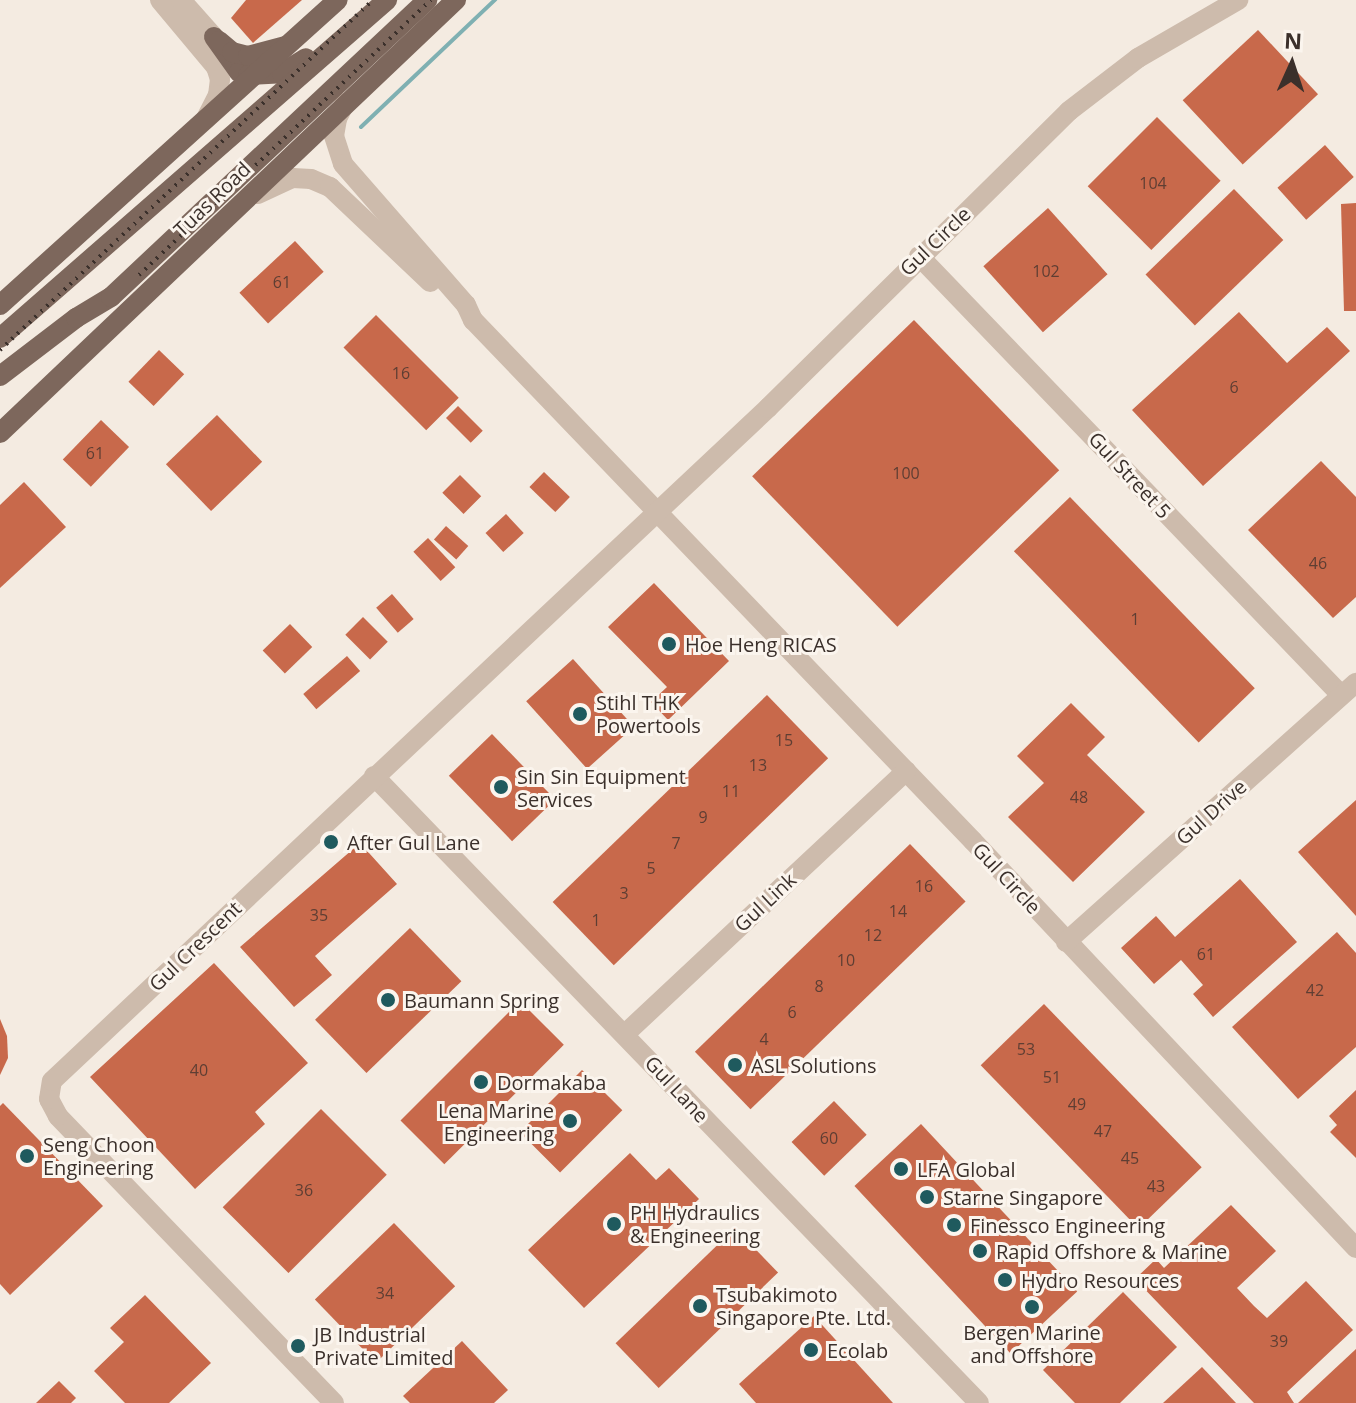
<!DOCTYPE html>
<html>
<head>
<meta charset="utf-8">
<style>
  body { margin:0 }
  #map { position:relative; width:1356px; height:1403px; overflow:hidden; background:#f4ebe1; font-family:"Open Sans",sans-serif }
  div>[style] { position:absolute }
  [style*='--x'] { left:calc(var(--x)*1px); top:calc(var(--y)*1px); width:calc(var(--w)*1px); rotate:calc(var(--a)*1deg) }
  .stream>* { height:4px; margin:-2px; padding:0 2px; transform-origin:2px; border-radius:2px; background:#7fb0b2 }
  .building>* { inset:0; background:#c8694b; transform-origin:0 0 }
  .minor>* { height:20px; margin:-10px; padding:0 10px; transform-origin:10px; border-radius:10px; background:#cdbbac }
  .major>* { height:20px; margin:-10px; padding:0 10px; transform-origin:10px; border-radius:10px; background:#7d675c }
  .rail>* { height:4px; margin-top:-2px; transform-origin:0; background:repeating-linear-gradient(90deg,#3b302b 0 2px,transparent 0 8px) }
  .dots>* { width:22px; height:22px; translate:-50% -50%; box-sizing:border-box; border:4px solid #fbf5ee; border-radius:50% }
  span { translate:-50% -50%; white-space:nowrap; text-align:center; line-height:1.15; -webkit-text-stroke:6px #fbf5ee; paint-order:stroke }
  .number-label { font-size:16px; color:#5e3e33 }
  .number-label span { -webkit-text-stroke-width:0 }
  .street-label { font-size:20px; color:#3b302b }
  .poi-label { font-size:20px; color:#3b302b }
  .left { translate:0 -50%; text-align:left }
  .right { translate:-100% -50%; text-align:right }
  .north { position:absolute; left:1252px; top:24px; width:80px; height:80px; -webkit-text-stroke:6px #fbf5ee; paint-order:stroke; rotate:3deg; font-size:22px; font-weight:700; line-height:32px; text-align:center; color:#3b302b }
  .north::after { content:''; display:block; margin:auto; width:28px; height:36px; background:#3b302b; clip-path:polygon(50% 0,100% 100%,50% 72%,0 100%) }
</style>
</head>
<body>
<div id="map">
  <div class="stream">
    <i style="--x:361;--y:127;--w:185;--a:-43.5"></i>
  </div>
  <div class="building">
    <i style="clip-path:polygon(246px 0,302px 0,253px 43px,231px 18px)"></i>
    <i style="left:1258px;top:30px;width:88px;height:103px;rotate:47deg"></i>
    <i style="left:1157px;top:117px;width:90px;height:98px;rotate:45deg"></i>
    <i style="left:1325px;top:145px;width:43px;height:64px;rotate:48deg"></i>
    <i style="left:1234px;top:189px;width:71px;height:123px;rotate:46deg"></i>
    <i style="clip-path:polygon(1356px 203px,1356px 311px,1344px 311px,1341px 204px)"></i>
    <i style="left:1048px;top:208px;width:89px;height:87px;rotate:48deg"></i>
    <i style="left:295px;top:241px;width:42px;height:76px;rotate:47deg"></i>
    <i style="clip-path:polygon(1239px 312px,1287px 363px,1327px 327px,1350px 351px,1203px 486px,1132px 410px)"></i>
    <i style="left:376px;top:315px;width:117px;height:46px;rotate:45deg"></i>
    <i style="left:914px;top:320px;width:209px;height:225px;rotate:46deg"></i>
    <i style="left:159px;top:350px;width:35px;height:44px;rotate:44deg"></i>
    <i style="left:458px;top:406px;width:35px;height:17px;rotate:45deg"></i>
    <i style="left:217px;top:415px;width:65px;height:71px;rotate:46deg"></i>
    <i style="left:101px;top:420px;width:39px;height:55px;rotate:44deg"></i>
    <i style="clip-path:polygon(1321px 461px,1356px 497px,1356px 597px,1333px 618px,1248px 530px)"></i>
    <i style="left:544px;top:472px;width:36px;height:21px;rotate:44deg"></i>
    <i style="left:460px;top:475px;width:30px;height:25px;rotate:45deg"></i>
    <i style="clip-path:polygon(24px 482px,66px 527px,0 588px,0 505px)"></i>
    <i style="left:1070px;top:497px;width:266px;height:78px;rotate:46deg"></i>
    <i style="left:506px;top:514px;width:26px;height:28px;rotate:47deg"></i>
    <i style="left:446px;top:526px;width:30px;height:18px;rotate:42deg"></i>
    <i style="left:428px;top:538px;width:40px;height:20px;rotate:47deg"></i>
    <i style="clip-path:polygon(654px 583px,729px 661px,668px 720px,651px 702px,667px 687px,608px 627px)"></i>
    <i style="left:392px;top:594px;width:33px;height:21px;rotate:49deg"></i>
    <i style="left:363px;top:617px;width:35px;height:25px;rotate:45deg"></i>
    <i style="left:290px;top:624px;width:32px;height:38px;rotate:46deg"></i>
    <i style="left:347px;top:656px;width:20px;height:58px;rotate:49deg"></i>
    <i style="left:573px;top:659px;width:91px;height:63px;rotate:48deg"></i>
    <i style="left:767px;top:695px;width:88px;height:298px;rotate:46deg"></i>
    <i style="clip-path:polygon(1071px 703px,1105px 737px,1087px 755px,1145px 812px,1073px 882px,1008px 817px,1044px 783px,1017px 756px)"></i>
    <i style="left:492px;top:734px;width:91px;height:60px;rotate:46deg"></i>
    <i style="clip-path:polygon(1356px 800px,1356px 916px,1298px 852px)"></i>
    <i style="clip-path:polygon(360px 843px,397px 884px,315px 956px,332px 975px,294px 1007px,240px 947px)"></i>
    <i style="left:910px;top:844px;width:80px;height:299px;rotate:46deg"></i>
    <i style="clip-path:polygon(1240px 879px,1297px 942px,1213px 1017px,1193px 994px,1203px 985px,1181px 960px,1154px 984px,1121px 948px,1156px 916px,1175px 937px)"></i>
    <i style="left:410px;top:928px;width:74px;height:132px;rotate:46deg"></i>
    <i style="clip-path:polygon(1337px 932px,1356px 953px,1356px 1047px,1298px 1099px,1232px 1027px)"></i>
    <i style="clip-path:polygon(214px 963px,308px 1063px,255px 1112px,265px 1124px,195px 1189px,90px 1077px)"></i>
    <i style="left:520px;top:1001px;width:62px;height:169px;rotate:45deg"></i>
    <i style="left:1044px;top:1004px;width:227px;height:88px;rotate:46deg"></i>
    <i style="clip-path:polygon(0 1019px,7px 1036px,8px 1058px,0 1075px)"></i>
    <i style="left:582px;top:1070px;width:57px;height:88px;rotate:45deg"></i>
    <i style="clip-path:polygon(1356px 1090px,1356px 1158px,1330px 1132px,1337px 1125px,1329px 1116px)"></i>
    <i style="left:834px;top:1101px;width:47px;height:59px;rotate:46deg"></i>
    <i style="clip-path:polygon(3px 1103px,103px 1206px,10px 1295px,0 1284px,0 1106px)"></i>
    <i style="left:321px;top:1109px;width:93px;height:139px;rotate:45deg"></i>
    <i style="left:921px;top:1124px;width:229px;height:91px;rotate:47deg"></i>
    <i style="clip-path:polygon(630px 1153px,656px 1180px,669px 1168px,699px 1199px,584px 1308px,528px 1250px)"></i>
    <i style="clip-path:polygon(1231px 1205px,1276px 1251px,1237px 1288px,1254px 1306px,1267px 1318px,1306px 1281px,1353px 1330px,1287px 1392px,1294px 1403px,1254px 1403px,1135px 1279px,1156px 1259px,1164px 1268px)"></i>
    <i style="left:394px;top:1223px;width:88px;height:110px;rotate:46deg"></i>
    <i style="left:735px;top:1228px;width:62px;height:166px;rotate:46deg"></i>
    <i style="clip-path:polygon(1123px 1292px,1177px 1347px,1120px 1403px,1075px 1403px,1043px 1370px)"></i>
    <i style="clip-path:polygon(145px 1295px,211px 1363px,169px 1403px,125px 1403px,94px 1371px,124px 1342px,110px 1328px)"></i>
    <i style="clip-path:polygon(814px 1316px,893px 1403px,756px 1403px,739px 1384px)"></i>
    <i style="clip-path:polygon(462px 1341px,508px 1390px,494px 1403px,410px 1403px,403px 1396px)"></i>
    <i style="clip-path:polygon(1356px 1349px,1356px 1403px,1298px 1403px)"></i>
    <i style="clip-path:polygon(1202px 1367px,1236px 1403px,1163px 1403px)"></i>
    <i style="clip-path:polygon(59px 1381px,76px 1398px,71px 1403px,36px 1403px)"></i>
  </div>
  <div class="minor">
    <i style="--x:160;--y:0;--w:87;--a:50.1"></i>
    <i style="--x:216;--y:67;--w:13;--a:72"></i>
    <i style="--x:220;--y:79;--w:16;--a:97"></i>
    <i style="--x:218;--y:95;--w:27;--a:117"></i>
    <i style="--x:181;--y:0;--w:50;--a:48.3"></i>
    <i style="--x:345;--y:103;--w:18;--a:117"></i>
    <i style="--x:337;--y:119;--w:17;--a:100"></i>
    <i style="--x:334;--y:136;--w:29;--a:72"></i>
    <i style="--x:343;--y:164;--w:187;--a:48.9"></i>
    <i style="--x:466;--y:305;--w:17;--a:65"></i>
    <i style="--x:473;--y:320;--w:722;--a:46.18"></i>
    <i style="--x:973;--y:841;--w:559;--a:46.74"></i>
    <i style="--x:258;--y:194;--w:38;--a:-25"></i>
    <i style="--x:293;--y:178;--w:18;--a:3"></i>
    <i style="--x:311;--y:179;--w:21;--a:23"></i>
    <i style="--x:330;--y:187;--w:138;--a:43.5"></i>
    <i style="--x:919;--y:256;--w:609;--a:46.13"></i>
    <i style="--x:374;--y:776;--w:871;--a:46.02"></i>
    <i style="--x:1066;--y:942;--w:389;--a:-41.8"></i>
    <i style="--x:625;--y:1034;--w:385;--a:-43.1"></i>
    <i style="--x:334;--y:1403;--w:398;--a:-133.9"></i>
    <i style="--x:58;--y:1116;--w:19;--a:-118"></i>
    <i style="--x:49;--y:1099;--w:18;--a:-81"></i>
    <i style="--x:52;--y:1081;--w:983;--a:-43.23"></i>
    <i style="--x:768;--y:408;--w:423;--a:-44.6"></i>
    <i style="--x:1069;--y:111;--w:87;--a:-37.5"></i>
    <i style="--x:1138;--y:58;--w:116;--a:-30.1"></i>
  </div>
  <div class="major">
    <i style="--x:214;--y:37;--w:43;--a:54.5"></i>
    <i style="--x:239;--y:72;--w:9;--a:18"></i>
    <i style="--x:248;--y:75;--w:34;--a:-3"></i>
    <i style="--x:282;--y:73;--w:28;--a:-32"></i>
    <i style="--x:219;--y:41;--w:17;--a:40"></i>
    <i style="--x:232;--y:52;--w:16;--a:14"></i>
    <i style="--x:248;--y:56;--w:39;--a:-15"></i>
    <i style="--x:0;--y:305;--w:455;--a:-42.1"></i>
    <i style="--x:0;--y:338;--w:514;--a:-41.13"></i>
    <i style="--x:0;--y:376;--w:96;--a:-37.3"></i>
    <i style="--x:76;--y:318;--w:41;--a:-31"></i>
    <i style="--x:111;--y:297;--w:434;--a:-43.2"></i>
    <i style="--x:0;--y:433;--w:629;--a:-43.52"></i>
  </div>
  <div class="rail">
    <i style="--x:139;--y:275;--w:401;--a:-43.3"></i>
    <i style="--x:0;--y:350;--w:511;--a:-43.18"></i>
  </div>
  <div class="dots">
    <i style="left:669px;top:644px;background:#1f5a5e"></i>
    <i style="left:580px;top:714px;background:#1f5a5e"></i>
    <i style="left:501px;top:787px;background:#1f5a5e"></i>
    <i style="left:331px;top:842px;background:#1f5a5e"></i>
    <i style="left:388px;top:1000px;background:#1f5a5e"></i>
    <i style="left:735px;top:1065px;background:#1f5a5e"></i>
    <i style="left:481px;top:1082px;background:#1f5a5e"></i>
    <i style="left:570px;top:1121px;background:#1f5a5e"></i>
    <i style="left:27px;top:1156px;background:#1f5a5e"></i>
    <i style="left:901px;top:1169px;background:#1f5a5e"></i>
    <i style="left:927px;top:1197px;background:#1f5a5e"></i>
    <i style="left:614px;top:1224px;background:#1f5a5e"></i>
    <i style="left:954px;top:1225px;background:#1f5a5e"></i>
    <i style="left:980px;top:1251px;background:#1f5a5e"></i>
    <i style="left:1005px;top:1280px;background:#1f5a5e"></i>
    <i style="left:700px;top:1306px;background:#1f5a5e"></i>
    <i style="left:1032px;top:1307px;background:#1f5a5e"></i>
    <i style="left:298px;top:1346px;background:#1f5a5e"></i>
    <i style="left:811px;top:1350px;background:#1f5a5e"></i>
  </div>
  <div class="number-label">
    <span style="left:1153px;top:183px">104</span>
    <span style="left:1046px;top:271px">102</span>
    <span style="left:282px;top:282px">61</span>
    <span style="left:401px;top:373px">16</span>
    <span style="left:1234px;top:387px">6</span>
    <span style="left:95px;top:453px">61</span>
    <span style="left:906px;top:473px">100</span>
    <span style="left:1318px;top:563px">46</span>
    <span style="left:1135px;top:619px">1</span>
    <span style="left:784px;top:740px">15</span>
    <span style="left:758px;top:765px">13</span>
    <span style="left:731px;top:791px">11</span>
    <span style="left:1079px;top:797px">48</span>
    <span style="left:703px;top:817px">9</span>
    <span style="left:676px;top:843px">7</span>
    <span style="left:651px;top:868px">5</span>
    <span style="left:924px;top:886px">16</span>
    <span style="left:624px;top:893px">3</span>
    <span style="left:898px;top:911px">14</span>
    <span style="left:319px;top:915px">35</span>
    <span style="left:596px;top:920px">1</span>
    <span style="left:873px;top:935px">12</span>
    <span style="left:1206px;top:954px">61</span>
    <span style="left:846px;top:960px">10</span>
    <span style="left:819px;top:986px">8</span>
    <span style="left:1315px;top:990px">42</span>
    <span style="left:792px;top:1012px">6</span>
    <span style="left:764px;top:1039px">4</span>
    <span style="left:1026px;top:1049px">53</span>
    <span style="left:199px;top:1070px">40</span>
    <span style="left:1052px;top:1077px">51</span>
    <span style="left:1077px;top:1104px">49</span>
    <span style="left:1103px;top:1131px">47</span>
    <span style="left:829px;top:1138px">60</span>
    <span style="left:1130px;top:1158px">45</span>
    <span style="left:1156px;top:1186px">43</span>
    <span style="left:304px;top:1190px">36</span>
    <span style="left:385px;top:1293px">34</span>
    <span style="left:1279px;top:1341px">39</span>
  </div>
  <div class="street-label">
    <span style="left:212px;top:199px;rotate:-44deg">Tuas Road</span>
    <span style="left:935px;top:241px;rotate:-44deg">Gul Circle</span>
    <span style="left:1130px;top:475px;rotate:47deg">Gul Street 5</span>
    <span style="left:1211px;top:812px;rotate:-42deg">Gul Drive</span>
    <span style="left:1007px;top:878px;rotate:47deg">Gul Circle</span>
    <span style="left:765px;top:902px;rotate:-43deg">Gul Link</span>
    <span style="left:195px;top:946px;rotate:-44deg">Gul Crescent</span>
    <span style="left:677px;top:1089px;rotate:47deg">Gul Lane</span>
  </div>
  <div class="poi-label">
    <span class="left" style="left:685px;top:644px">Hoe Heng RICAS</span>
    <span class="left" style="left:596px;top:714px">Stihl THK<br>Powertools</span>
    <span class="left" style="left:517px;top:788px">Sin Sin Equipment<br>Services</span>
    <span class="left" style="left:347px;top:842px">After Gul Lane</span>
    <span class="left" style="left:404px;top:1000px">Baumann Spring</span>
    <span class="left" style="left:751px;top:1065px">ASL Solutions</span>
    <span class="left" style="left:497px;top:1082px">Dormakaba</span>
    <span class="right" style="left:554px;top:1122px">Lena Marine<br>Engineering</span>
    <span class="left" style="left:43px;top:1156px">Seng Choon<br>Engineering</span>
    <span class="left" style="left:917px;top:1169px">LFA Global</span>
    <span class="left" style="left:943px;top:1197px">Starne Singapore</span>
    <span class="left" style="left:630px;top:1224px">PH Hydraulics<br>&amp; Engineering</span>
    <span class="left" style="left:970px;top:1225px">Finessco Engineering</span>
    <span class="left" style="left:996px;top:1251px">Rapid Offshore &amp; Marine</span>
    <span class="left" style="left:1021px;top:1280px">Hydro Resources</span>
    <span class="left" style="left:716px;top:1306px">Tsubakimoto<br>Singapore Pte. Ltd.</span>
    <span style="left:1032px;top:1344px">Bergen Marine<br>and Offshore</span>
    <span class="left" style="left:314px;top:1346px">JB Industrial<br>Private Limited</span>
    <span class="left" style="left:827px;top:1350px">Ecolab</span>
  </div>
  <div class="north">N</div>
</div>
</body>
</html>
